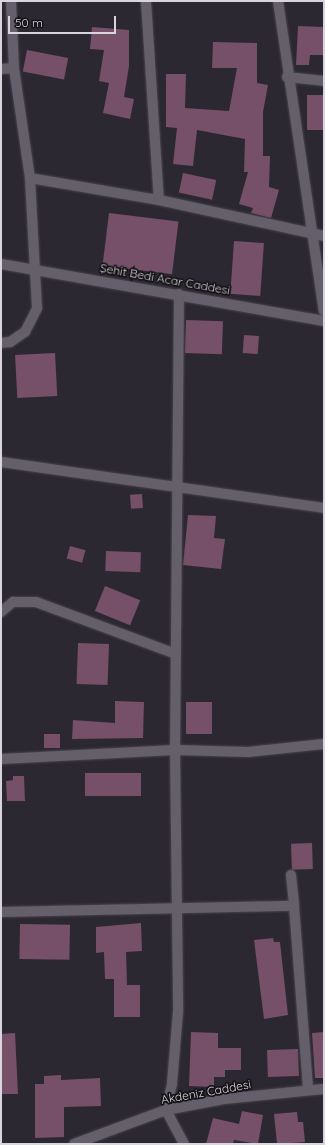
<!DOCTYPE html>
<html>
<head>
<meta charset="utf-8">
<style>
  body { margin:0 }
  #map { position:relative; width:325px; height:1145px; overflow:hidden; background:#2c2832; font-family:Quicksand,sans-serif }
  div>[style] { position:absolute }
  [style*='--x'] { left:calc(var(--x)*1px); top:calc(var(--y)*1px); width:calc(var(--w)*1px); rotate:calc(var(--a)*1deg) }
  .building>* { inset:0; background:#764f69; transform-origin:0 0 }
  .roads { filter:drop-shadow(0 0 1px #48444c) drop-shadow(0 0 1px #48444c) }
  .minor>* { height:10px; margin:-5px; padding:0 5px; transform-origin:5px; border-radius:5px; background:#645f6a }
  span { translate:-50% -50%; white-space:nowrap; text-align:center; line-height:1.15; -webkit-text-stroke:3.5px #141216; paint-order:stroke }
  .street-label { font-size:12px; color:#d8d6dc }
  .frame { position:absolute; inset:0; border:2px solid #d8d6dc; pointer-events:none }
  .scale { position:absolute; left:8px; top:16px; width:108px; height:18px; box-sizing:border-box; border:2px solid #d8d6dc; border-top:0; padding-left:5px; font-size:12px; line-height:14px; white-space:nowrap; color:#d8d6dc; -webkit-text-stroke:3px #141216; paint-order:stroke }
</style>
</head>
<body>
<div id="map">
  <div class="building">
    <i style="clip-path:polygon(298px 26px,324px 27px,324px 55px,310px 55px,309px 65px,296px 65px)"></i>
    <i style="clip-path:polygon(92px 27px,129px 30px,129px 66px,124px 97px,134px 99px,130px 119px,103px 113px,109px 83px,99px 81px,104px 50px,90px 49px)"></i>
    <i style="clip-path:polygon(213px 42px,257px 43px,257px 83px,268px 85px,263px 112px,263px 156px,270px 156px,269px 187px,279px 190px,271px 218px,251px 213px,253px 208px,239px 204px,248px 172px,244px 172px,245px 139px,197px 130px,193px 166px,173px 164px,177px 128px,166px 127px,166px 74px,186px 74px,185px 108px,229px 111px,237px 68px,212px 68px)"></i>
    <i style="left:27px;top:50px;width:42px;height:22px;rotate:11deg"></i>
    <i style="left:324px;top:95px;width:35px;height:17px;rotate:90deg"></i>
    <i style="left:183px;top:173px;width:34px;height:20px;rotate:12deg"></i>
    <i style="left:109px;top:213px;width:70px;height:53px;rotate:7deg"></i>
    <i style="left:234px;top:241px;width:30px;height:53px;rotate:4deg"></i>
    <i style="left:186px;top:320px;width:37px;height:33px;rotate:2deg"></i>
    <i style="left:244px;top:335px;width:15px;height:18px;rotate:4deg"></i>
    <i style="left:55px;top:353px;width:43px;height:40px;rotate:87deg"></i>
    <i style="left:142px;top:494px;width:14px;height:12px;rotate:86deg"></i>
    <i style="clip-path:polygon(188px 515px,216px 516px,214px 538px,225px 539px,221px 569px,183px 565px)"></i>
    <i style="left:70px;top:546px;width:16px;height:13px;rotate:15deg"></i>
    <i style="left:106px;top:551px;width:35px;height:20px;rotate:2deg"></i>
    <i style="left:105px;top:586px;width:38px;height:27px;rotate:22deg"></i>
    <i style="left:78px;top:643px;width:31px;height:41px;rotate:2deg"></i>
    <i style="clip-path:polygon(115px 701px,144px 702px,143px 738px,72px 739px,73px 720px,115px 723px)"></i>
    <i style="left:186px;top:702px;width:26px;height:32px"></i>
    <i style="left:60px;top:734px;width:14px;height:16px;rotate:90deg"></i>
    <i style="left:141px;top:773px;width:23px;height:56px;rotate:90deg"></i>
    <i style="clip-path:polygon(13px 776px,24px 776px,25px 801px,7px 801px,6px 781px,13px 780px)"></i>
    <i style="left:312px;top:843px;width:26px;height:21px;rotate:88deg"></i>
    <i style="clip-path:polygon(141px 923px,142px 951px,126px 952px,127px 985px,140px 985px,140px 1017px,114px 1017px,114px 979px,105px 979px,104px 952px,96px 953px,96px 927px)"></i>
    <i style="left:20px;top:924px;width:50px;height:35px;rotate:1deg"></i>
    <i style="clip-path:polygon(273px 938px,274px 942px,280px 942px,288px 1015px,264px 1019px,254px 940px)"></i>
    <i style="clip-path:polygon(191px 1032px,218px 1033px,218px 1048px,241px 1048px,241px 1070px,225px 1070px,225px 1077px,214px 1077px,214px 1087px,189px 1086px)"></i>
    <i style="clip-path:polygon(324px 1032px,324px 1078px,315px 1078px,312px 1033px)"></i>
    <i style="clip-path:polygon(15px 1033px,18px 1094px,1px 1094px,1px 1034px)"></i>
    <i style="left:298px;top:1049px;width:27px;height:31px;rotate:88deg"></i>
    <i style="clip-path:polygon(61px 1075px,61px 1080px,100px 1078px,101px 1106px,64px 1107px,64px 1137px,35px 1138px,35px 1084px,44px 1084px,44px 1076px)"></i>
    <i style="clip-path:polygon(242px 1111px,263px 1115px,258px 1144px,234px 1140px,233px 1144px,206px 1144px,213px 1118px,239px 1124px)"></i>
    <i style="clip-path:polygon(297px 1112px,298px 1122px,303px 1122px,305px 1142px,277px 1144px,274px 1114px)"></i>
  </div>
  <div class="roads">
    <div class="minor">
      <i style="--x:146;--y:1;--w:199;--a:86.3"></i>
      <i style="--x:278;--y:1;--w:313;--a:81.6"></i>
      <i style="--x:1;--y:69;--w:13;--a:-4"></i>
      <i style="--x:287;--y:77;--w:37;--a:6"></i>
      <i style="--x:30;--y:178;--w:131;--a:9.7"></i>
      <i style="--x:159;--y:200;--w:169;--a:12.3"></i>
      <i style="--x:1;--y:264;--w:328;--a:10"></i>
      <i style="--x:179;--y:294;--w:456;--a:90.5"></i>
      <i style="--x:175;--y:750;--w:262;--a:89.3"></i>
      <i style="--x:178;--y:1012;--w:72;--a:94.8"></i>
      <i style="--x:172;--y:1084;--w:27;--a:103"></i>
      <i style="--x:166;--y:1110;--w:38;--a:62"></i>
      <i style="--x:1;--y:343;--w:9;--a:-6"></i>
      <i style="--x:10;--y:342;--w:18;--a:-34"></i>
      <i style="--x:25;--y:332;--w:27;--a:-63"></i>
      <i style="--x:37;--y:308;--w:130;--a:-93.1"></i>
      <i style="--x:30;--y:178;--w:111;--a:-98.3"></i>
      <i style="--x:14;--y:68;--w:67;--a:-92.6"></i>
      <i style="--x:1;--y:462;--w:326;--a:8.1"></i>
      <i style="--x:1;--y:612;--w:16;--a:-40"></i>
      <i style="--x:13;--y:602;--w:23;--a:0"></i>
      <i style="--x:36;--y:602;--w:149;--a:20.4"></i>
      <i style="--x:1;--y:759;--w:174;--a:-3"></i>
      <i style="--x:175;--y:750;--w:73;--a:1.6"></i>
      <i style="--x:248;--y:752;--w:76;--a:-6"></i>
      <i style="--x:291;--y:875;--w:31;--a:84"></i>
      <i style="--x:1;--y:912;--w:293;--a:-1.2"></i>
      <i style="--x:294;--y:906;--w:184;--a:85.6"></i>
      <i style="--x:74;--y:1144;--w:98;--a:-20.3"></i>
      <i style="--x:166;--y:1110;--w:59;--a:-10.7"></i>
      <i style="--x:224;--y:1099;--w:100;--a:-5.7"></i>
    </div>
  </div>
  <div class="street-label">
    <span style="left:165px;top:279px;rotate:10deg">Şehit Bedi Acar Caddesi</span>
    <span style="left:206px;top:1092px;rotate:-10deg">Akdeniz Caddesi</span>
  </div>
  <div class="frame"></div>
  <div class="scale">50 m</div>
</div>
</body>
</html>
